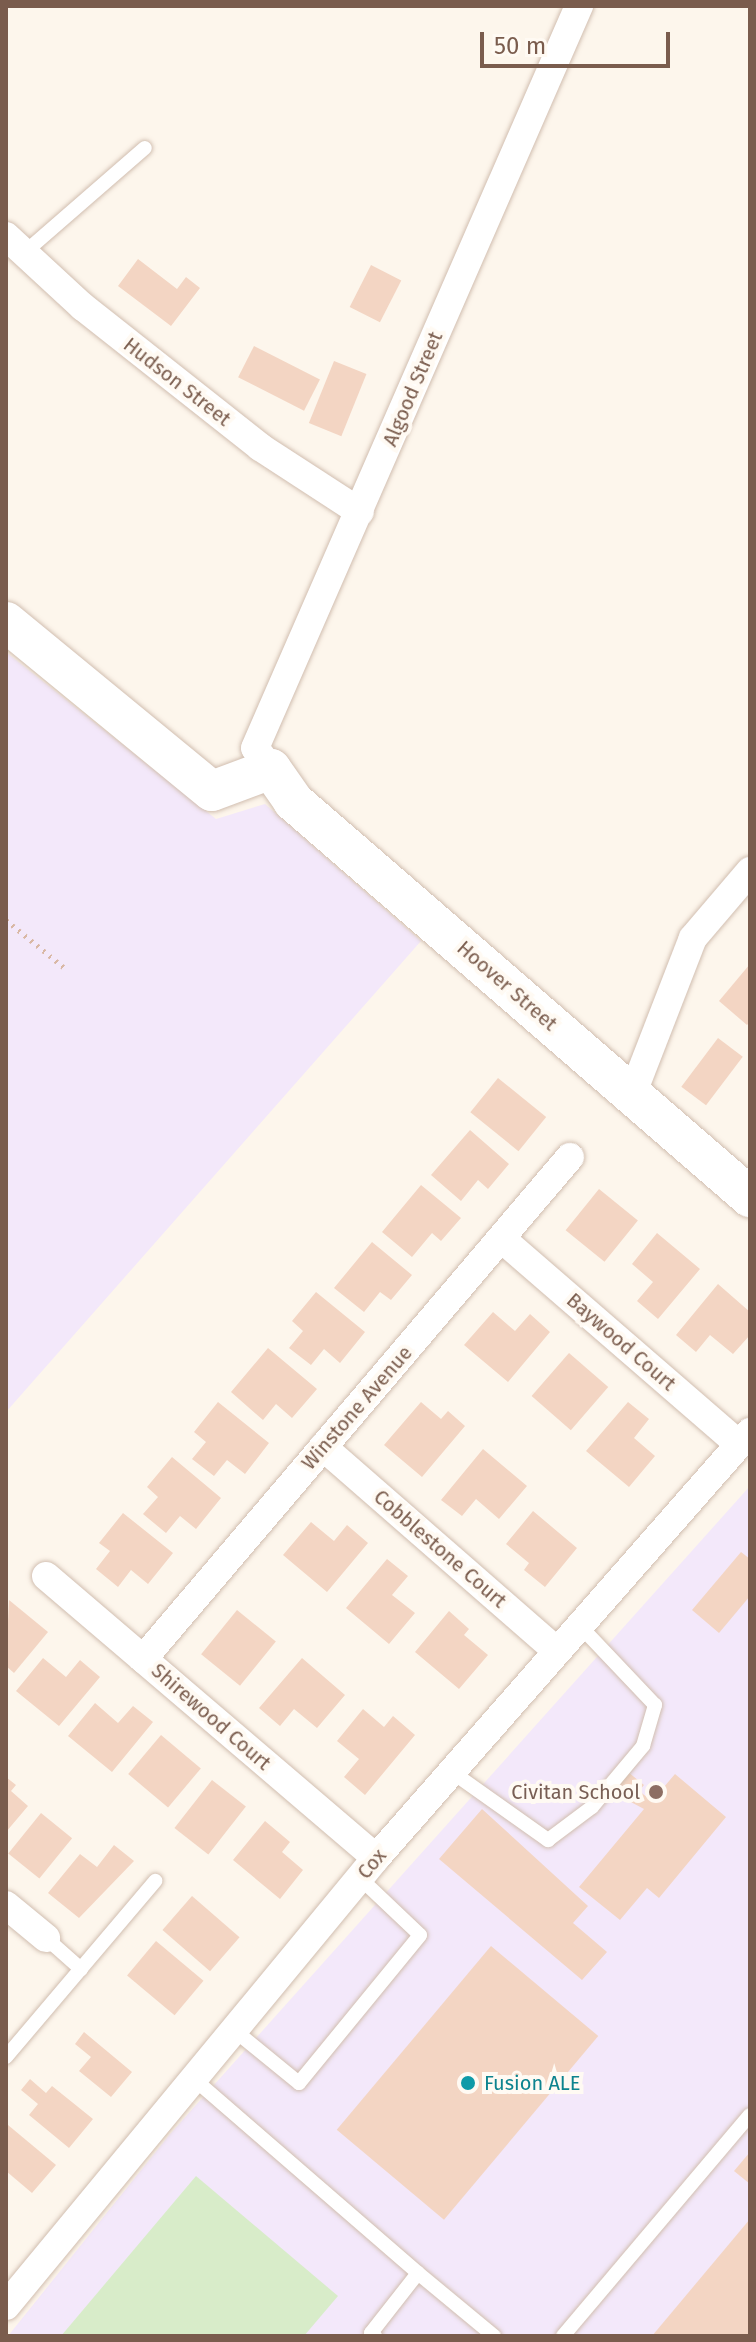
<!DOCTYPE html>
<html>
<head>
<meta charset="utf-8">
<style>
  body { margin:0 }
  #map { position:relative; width:756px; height:2342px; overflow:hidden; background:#fdf6ec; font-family:"Fira Sans",sans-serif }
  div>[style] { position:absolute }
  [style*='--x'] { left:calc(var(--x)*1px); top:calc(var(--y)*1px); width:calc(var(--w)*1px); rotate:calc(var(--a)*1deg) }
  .education>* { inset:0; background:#f3e8fa }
  .green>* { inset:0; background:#d8ecc9 }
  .building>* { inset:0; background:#f3d5c3; transform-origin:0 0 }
  .path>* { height:5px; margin-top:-2.5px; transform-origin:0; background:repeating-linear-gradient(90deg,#d9b8a5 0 2px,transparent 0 8px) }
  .roads { filter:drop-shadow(0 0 2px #d1beb0) drop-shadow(0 0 2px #d1beb0) }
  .lane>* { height:14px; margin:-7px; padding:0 7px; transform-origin:7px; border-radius:7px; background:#fff }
  .street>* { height:28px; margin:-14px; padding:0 14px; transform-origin:14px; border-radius:14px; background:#fff }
  .secondary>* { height:40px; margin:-20px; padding:0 20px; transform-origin:20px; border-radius:20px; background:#fff }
  .dots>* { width:22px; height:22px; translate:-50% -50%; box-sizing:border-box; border:4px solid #fffaf3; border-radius:50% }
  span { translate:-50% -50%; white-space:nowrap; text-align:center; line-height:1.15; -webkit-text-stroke:8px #fffaf3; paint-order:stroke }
  .street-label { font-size:20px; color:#7a5c4d }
  .education-label { font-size:20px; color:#785e54 }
  .right { translate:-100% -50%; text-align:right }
  .culture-label { font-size:20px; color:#0d838f }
  .left { translate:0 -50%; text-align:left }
  .frame { position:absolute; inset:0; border:8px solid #7a5c4d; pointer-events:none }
  .scale { position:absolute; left:480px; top:32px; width:190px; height:36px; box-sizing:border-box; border:4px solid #7a5c4d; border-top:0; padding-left:10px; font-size:24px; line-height:28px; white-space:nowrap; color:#7a5c4d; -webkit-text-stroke:6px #fffaf3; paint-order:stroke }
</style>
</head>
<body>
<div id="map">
  <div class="education">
    <i style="clip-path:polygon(6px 652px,216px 819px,265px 804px,421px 941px,6px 1412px)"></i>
    <i style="clip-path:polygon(750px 1486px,750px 2336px,8px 2336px,170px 2134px)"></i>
  </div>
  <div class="green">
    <i style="clip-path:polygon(196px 2176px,338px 2296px,304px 2336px,61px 2336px)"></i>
  </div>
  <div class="building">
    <i style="clip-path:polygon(138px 259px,177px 289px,186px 277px,200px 288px,171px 326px,118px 286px)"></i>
    <i style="left:371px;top:265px;width:34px;height:47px;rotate:27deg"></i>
    <i style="left:254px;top:346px;width:74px;height:35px;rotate:27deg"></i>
    <i style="left:334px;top:361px;width:35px;height:67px;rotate:22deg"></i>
    <i style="clip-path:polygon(750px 964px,750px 1022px,747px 1025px,719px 1001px)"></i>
    <i style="left:718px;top:1038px;width:31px;height:61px;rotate:37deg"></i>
    <i style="left:498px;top:1078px;width:62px;height:44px;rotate:39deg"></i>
    <i style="clip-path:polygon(470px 1130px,509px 1164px,488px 1189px,478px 1180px,461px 1201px,431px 1175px)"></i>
    <i style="clip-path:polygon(421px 1185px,461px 1218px,441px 1241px,432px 1233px,412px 1257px,382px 1232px)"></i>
    <i style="left:599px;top:1189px;width:50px;height:53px;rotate:39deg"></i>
    <i style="clip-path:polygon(657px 1233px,700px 1269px,658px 1319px,637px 1301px,653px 1282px,632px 1264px)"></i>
    <i style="clip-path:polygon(372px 1242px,412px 1275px,391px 1300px,380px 1292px,364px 1312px,334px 1288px)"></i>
    <i style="clip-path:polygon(718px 1284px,750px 1312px,750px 1335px,733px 1354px,710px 1335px,696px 1352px,676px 1335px)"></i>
    <i style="clip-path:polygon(316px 1292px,365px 1332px,340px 1363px,324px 1349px,311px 1365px,289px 1348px,303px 1331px,292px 1321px)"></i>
    <i style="clip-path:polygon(493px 1312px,515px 1331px,530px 1314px,550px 1332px,508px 1382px,464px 1345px)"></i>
    <i style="clip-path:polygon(268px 1348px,317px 1389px,292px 1418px,276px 1404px,263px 1420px,231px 1392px)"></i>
    <i style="left:569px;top:1353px;width:52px;height:57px;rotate:41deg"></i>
    <i style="clip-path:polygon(218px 1402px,269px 1443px,245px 1474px,227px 1460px,214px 1476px,192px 1459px,206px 1442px,194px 1432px)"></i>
    <i style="clip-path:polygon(421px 1402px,441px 1419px,448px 1411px,465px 1426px,422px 1477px,384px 1445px)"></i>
    <i style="clip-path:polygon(628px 1402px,649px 1419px,634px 1438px,655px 1456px,629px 1487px,586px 1451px)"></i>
    <i style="clip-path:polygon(483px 1449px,527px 1486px,499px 1519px,476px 1499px,462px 1516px,441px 1500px)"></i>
    <i style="clip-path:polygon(172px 1457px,221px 1498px,196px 1529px,180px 1516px,166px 1533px,143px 1514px,158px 1497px,147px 1487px)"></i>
    <i style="clip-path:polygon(533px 1511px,577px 1548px,545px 1587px,524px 1570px,529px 1563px,506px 1544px)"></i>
    <i style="clip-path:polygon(123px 1513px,173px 1553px,148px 1584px,131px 1570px,118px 1587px,96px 1569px,110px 1551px,99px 1543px)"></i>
    <i style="clip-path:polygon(311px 1522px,334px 1541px,347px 1525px,368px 1543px,327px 1592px,283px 1555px)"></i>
    <i style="clip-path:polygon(741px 1552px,750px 1559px,750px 1596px,719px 1633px,692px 1610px)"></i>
    <i style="clip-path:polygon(387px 1559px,408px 1576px,392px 1595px,415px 1613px,389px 1644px,346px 1608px)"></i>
    <i style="clip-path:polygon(9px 1600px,48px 1632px,14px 1673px,6px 1666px)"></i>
    <i style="left:237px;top:1610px;width:50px;height:57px;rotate:39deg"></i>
    <i style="clip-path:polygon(449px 1611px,469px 1629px,464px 1635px,488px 1655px,459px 1689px,415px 1652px)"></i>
    <i style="clip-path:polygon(43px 1658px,66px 1677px,80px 1660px,100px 1677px,59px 1726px,16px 1691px)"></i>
    <i style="clip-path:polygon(302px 1658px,345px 1695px,317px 1728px,294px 1709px,280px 1726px,259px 1708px)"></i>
    <i style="clip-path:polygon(95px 1703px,118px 1723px,133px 1706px,153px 1722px,112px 1772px,68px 1736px)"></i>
    <i style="clip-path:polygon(363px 1709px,384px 1727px,393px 1716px,415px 1735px,365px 1795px,344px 1777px,359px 1759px,337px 1741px)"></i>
    <i style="left:161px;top:1735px;width:52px;height:51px;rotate:40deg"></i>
    <i style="clip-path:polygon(628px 1772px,644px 1785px,639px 1791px,652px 1801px,675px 1774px,726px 1817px,659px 1898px,647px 1888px,620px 1920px,579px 1887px,644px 1809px,612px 1792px)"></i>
    <i style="clip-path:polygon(6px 1777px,16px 1785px,11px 1791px,28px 1806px,6px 1832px)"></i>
    <i style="left:212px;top:1780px;width:43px;height:61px;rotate:38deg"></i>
    <i style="clip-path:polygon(482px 1809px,588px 1906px,573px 1923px,607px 1952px,582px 1980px,439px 1859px)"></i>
    <i style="left:41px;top:1813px;width:40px;height:52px;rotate:39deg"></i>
    <i style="clip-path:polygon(265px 1821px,290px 1842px,282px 1852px,303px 1870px,280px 1899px,233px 1860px)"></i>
    <i style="clip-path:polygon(114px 1845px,134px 1861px,79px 1918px,48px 1893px,80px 1854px,97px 1867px)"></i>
    <i style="left:192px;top:1896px;width:63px;height:45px;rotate:41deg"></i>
    <i style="left:156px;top:1941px;width:62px;height:45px;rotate:40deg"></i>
    <i style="left:491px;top:1946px;width:140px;height:240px;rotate:40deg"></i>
    <i style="clip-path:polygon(84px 2032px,132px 2072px,111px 2097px,79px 2071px,91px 2057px,75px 2044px)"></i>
    <i style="clip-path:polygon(30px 2079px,46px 2093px,52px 2086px,93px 2119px,69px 2148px,29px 2115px,38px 2104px,21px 2090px)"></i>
    <i style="clip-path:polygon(8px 2125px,56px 2165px,32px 2193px,6px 2171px)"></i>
    <i style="clip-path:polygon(750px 2152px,750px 2184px,734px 2171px)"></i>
    <i style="clip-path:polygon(750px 2219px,750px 2336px,652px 2336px)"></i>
  </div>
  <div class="path">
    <i style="--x:6;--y:920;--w:79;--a:39.3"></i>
  </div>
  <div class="roads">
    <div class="lane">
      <i style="--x:24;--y:253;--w:160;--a:-41"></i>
      <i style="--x:452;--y:1772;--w:118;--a:35.3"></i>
      <i style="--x:548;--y:1840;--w:55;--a:-36.9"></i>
      <i style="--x:592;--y:1807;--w:80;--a:-50.1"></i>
      <i style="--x:643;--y:1746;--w:43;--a:-73.7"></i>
      <i style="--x:655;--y:1705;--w:109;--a:-133.5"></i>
      <i style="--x:46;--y:1938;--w:47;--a:41.5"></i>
      <i style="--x:234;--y:2030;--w:84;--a:39.2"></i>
      <i style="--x:299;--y:2083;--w:191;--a:-50.7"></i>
      <i style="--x:420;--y:1935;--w:83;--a:-136.5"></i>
      <i style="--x:6;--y:2057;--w:231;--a:-49.7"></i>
      <i style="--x:194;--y:2079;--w:296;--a:40.9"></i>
      <i style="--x:418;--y:2273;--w:76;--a:128.1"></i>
      <i style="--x:371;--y:2333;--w:5;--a:37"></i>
      <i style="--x:418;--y:2273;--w:99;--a:39.7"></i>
      <i style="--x:563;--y:2336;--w:289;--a:-49.8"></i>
    </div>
    <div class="street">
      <i style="--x:6;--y:236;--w:105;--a:42.7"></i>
      <i style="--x:83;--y:307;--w:226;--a:38.3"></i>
      <i style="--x:260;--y:447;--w:119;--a:33"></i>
      <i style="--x:271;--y:769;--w:26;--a:-127"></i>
      <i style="--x:255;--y:748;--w:810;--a:-66.41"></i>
      <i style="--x:632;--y:1095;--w:168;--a:-68.8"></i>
      <i style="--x:693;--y:938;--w:88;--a:-49.6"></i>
      <i style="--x:502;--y:1239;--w:313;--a:40.9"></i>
      <i style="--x:323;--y:1447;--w:310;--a:41.1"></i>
      <i style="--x:46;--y:1576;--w:434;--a:40.5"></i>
      <i style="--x:143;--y:1659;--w:659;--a:-49.62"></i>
      <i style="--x:6;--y:1905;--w:52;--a:39.5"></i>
      <i style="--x:6;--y:2306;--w:581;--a:-50.45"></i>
      <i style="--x:376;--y:1858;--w:567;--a:-48.72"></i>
    </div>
    <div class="secondary">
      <i style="--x:6;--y:622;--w:266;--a:39.4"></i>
      <i style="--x:212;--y:791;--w:63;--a:-20.4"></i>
      <i style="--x:271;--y:769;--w:39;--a:55"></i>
      <i style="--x:293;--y:801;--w:605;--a:40.91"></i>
    </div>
  </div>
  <div class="dots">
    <i style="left:656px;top:1792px;background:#8d6e63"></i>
    <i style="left:468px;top:2083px;background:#0f9aa8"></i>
  </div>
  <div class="street-label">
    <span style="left:177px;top:382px;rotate:38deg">Hudson Street</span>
    <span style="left:413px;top:389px;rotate:-67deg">Algood Street</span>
    <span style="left:507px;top:986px;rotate:41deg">Hoover Street</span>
    <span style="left:621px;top:1342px;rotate:41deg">Baywood Court</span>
    <span style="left:357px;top:1408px;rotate:-49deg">Winstone Avenue</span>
    <span style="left:440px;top:1549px;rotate:41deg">Cobblestone Court</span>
    <span style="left:211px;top:1717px;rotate:41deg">Shirewood Court</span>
    <span style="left:372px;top:1864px;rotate:-50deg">Cox</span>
  </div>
  <div class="education-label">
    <span class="right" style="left:640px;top:1792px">Civitan School</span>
  </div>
  <div class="culture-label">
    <span class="left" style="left:484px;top:2083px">Fusion ALE</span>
  </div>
  <div class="frame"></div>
  <div class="scale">50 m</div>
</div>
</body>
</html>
